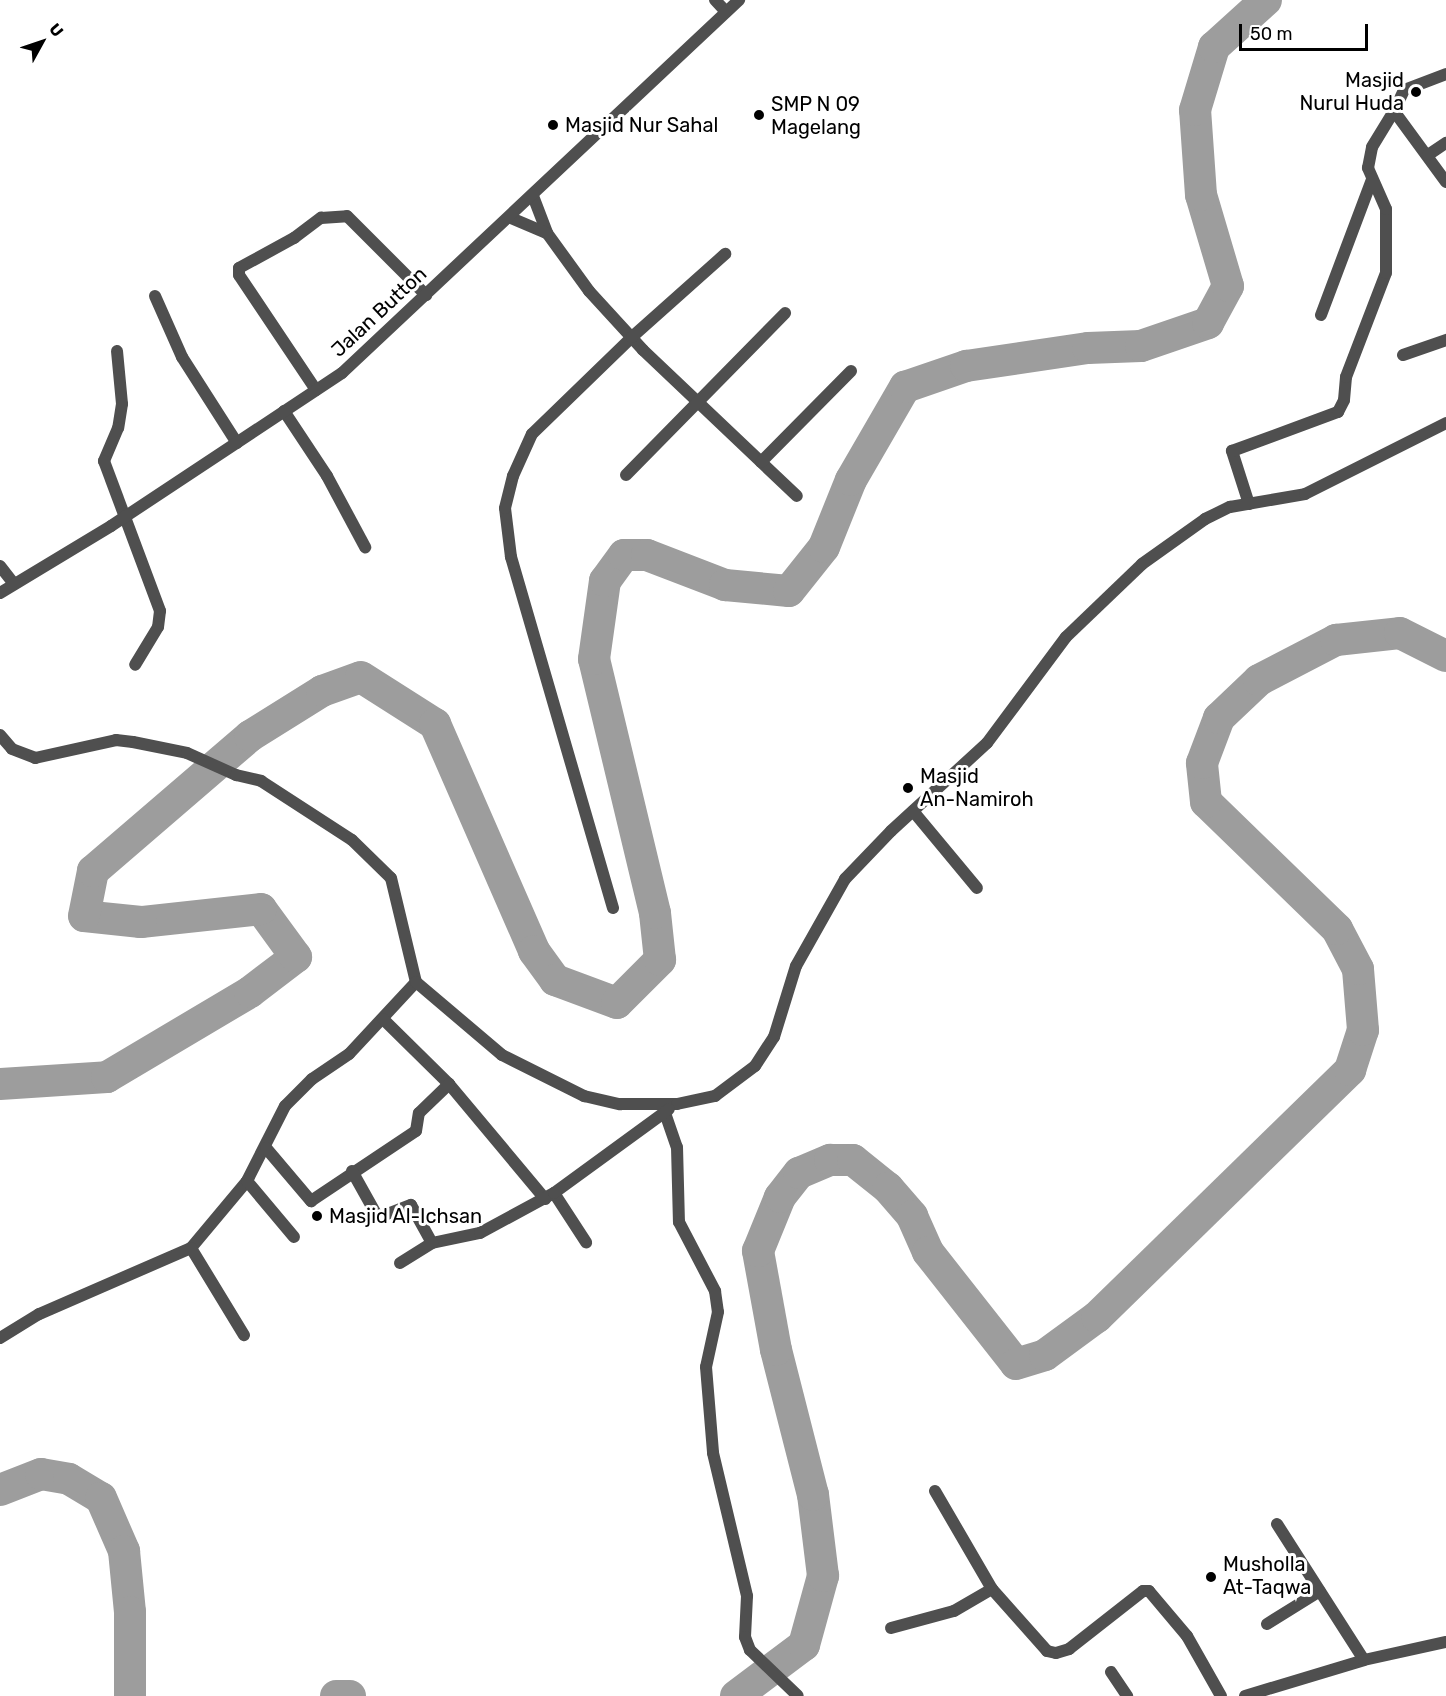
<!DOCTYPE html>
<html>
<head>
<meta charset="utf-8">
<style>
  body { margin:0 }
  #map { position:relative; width:1446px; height:1696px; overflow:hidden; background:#fff; font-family:Rubik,sans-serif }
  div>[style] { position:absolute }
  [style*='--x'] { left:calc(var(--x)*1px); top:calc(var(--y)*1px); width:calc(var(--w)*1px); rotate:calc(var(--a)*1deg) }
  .river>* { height:32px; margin:-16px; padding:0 16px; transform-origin:16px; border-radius:16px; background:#9d9d9d }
  .minor>* { height:12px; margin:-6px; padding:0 6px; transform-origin:6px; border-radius:6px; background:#4f4f4f }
  .dots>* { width:16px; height:16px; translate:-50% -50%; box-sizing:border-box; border:3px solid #fff; border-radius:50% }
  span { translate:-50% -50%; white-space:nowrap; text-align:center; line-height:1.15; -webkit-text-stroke:6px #fff; paint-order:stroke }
  .poi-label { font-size:20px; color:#000 }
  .right { translate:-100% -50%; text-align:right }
  .left { translate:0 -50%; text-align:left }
  .street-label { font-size:20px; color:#000 }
  .north { position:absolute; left:12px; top:12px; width:60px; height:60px; -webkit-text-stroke:4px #fff; paint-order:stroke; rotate:50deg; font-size:16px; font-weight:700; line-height:24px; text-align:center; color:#000 }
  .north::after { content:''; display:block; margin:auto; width:21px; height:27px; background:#000; clip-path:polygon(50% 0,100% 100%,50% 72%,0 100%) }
  .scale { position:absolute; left:1239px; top:24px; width:129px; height:27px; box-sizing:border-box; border:3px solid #000; border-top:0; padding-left:8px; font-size:18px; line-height:21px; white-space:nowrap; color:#000; -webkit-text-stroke:4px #fff; paint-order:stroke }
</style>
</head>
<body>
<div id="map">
  <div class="river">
    <i style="--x:0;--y:1084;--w:107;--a:-3.7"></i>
    <i style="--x:107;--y:1077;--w:166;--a:-30.7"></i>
    <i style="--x:250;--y:992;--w:58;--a:-37.3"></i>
    <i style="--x:296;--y:957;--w:59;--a:-126.1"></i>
    <i style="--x:261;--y:909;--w:121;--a:173.8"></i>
    <i style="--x:141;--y:922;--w:57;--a:-174"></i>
    <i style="--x:84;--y:916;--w:46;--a:-78.7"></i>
    <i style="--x:93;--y:871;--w:207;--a:-40.7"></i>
    <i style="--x:250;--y:736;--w:85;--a:-32"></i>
    <i style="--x:322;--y:691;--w:41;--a:-19.7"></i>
    <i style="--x:361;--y:677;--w:88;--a:32.4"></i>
    <i style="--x:435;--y:724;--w:248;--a:66.4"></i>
    <i style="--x:534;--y:951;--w:36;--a:54"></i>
    <i style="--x:555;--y:980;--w:66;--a:20.4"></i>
    <i style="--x:617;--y:1003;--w:61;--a:-45"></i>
    <i style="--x:660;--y:960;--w:47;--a:-96.1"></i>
    <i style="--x:655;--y:913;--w:261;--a:-103.5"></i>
    <i style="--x:594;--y:659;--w:79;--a:-82"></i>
    <i style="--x:605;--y:581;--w:32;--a:-54"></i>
    <i style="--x:624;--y:555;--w:23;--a:0"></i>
    <i style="--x:647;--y:555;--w:84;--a:21"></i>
    <i style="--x:725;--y:585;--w:64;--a:5.4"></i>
    <i style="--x:789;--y:591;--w:56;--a:-51.5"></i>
    <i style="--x:824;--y:547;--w:72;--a:-68.1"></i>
    <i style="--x:851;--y:480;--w:108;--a:-59.9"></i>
    <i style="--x:905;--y:387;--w:65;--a:-19"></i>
    <i style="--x:966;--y:366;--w:123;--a:-8.4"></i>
    <i style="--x:1088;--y:348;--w:53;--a:-2.2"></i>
    <i style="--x:1141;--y:346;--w:71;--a:-18.9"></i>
    <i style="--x:1208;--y:323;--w:42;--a:-61.6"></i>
    <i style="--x:1228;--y:286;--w:95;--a:-106.5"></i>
    <i style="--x:1201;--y:195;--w:85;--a:-94"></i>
    <i style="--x:1195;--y:110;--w:66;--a:-73.2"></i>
    <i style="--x:1214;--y:47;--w:70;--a:-42.1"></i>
    <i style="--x:0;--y:1490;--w:44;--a:-21.3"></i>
    <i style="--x:41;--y:1474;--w:28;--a:10"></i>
    <i style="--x:69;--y:1479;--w:37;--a:31"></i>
    <i style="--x:101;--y:1498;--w:58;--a:66.5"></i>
    <i style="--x:124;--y:1551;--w:61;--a:84.4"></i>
    <i style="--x:130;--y:1612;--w:84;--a:90"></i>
    <i style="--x:336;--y:1696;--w:14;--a:0"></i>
    <i style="--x:736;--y:1696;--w:85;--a:-36.9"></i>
    <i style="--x:804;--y:1645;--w:72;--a:-74.6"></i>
    <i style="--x:823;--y:1576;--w:82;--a:-97"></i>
    <i style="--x:813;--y:1495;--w:150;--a:-104.3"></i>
    <i style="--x:776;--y:1350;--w:101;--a:-100.3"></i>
    <i style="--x:758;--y:1251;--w:58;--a:-67.8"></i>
    <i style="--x:780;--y:1197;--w:31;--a:-52"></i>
    <i style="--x:799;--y:1173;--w:34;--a:-23"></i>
    <i style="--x:830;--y:1160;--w:23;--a:0"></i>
    <i style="--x:853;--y:1160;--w:45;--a:38.7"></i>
    <i style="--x:888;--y:1188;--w:37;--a:49"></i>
    <i style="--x:912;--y:1216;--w:39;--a:66"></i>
    <i style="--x:928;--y:1252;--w:142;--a:51.8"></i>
    <i style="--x:1016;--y:1364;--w:30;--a:-17"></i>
    <i style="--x:1045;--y:1355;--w:64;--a:-36.2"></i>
    <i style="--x:1097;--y:1317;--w:354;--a:-44.3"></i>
    <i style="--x:1350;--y:1070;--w:42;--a:-72"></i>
    <i style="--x:1363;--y:1030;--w:61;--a:-94.7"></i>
    <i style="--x:1358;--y:969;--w:45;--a:-117.7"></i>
    <i style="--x:1337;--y:929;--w:182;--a:-135.9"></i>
    <i style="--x:1206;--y:802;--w:39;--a:-96"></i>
    <i style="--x:1202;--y:763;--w:48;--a:-69.3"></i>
    <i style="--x:1219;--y:718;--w:55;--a:-43.5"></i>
    <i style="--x:1259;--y:680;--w:87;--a:-27.5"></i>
    <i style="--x:1336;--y:640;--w:64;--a:-6.2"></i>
    <i style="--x:1400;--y:633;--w:51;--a:26.6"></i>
  </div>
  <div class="minor">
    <i style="--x:715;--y:0;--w:16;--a:47"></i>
    <i style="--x:1446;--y:74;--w:45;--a:159.1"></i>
    <i style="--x:1404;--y:90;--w:23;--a:115"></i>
    <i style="--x:1394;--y:111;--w:88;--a:53.8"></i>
    <i style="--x:1428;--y:155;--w:22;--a:-34"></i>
    <i style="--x:533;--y:196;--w:40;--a:69"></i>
    <i style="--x:547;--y:233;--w:72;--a:54.1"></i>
    <i style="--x:589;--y:291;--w:80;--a:47.5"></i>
    <i style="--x:643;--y:350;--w:212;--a:43.5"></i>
    <i style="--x:511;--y:218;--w:39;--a:23"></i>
    <i style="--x:155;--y:296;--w:67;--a:66.1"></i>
    <i style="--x:182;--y:357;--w:102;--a:57.4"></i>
    <i style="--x:1321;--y:315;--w:145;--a:-69.4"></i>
    <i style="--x:117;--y:351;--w:53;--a:84.6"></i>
    <i style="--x:122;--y:404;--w:24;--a:99"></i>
    <i style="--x:118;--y:428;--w:36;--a:113"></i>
    <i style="--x:104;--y:461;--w:160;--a:69.5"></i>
    <i style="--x:160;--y:611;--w:16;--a:97"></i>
    <i style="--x:158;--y:627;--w:44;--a:121.2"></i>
    <i style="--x:1403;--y:355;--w:46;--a:-19.2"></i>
    <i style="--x:316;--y:390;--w:138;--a:-123.8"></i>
    <i style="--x:239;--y:275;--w:7;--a:-90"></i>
    <i style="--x:239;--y:268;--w:63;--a:-28.6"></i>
    <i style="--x:294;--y:238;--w:34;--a:-37"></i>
    <i style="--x:321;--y:218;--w:26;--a:-4"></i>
    <i style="--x:347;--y:216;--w:112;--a:45"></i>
    <i style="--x:284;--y:411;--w:78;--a:56.5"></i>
    <i style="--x:327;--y:476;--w:81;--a:61.8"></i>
    <i style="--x:761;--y:462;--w:128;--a:-45.3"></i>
    <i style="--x:626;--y:475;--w:227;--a:-45.5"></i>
    <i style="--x:1249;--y:504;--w:56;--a:-107.8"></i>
    <i style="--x:1232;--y:451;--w:113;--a:-20.2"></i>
    <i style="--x:1338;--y:412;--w:13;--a:-63"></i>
    <i style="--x:1344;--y:400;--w:23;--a:-85"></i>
    <i style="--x:1346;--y:377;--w:111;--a:-69"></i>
    <i style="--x:1386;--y:273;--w:64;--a:-90"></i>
    <i style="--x:1386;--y:209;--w:45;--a:-113.7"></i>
    <i style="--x:1368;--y:168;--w:21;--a:-79"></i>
    <i style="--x:1372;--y:147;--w:42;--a:-58.6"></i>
    <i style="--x:0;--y:566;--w:23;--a:52"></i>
    <i style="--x:0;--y:593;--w:130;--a:-31.1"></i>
    <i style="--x:111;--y:526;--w:277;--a:-33.5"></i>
    <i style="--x:342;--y:373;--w:545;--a:-43.21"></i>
    <i style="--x:0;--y:735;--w:18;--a:49"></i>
    <i style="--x:12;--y:749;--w:25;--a:21"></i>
    <i style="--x:35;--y:758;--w:83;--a:-12.5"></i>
    <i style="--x:116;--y:740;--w:17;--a:7"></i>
    <i style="--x:133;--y:742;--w:55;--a:11.5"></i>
    <i style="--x:187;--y:753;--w:54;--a:24.2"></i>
    <i style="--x:236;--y:775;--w:26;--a:13"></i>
    <i style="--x:261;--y:781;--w:108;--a:33"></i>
    <i style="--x:352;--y:840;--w:54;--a:44.3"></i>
    <i style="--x:391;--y:878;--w:107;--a:76.5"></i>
    <i style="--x:416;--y:982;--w:98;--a:132.9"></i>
    <i style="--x:349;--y:1054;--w:45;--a:146"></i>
    <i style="--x:312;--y:1079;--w:38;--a:135"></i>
    <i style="--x:285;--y:1106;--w:84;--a:116.9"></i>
    <i style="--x:247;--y:1181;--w:87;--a:129.9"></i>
    <i style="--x:191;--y:1248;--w:166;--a:156.5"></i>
    <i style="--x:39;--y:1314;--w:46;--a:148.4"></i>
    <i style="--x:913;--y:811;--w:100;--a:50.3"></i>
    <i style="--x:613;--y:908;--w:366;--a:-106.2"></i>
    <i style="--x:511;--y:557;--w:49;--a:-97"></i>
    <i style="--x:505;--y:508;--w:33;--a:-76"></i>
    <i style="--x:513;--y:476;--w:46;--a:-65.7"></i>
    <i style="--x:532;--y:434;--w:139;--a:-44.1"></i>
    <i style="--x:632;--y:337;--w:125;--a:-41.7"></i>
    <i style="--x:416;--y:982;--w:113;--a:40.3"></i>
    <i style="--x:502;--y:1055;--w:92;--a:26.6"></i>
    <i style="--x:584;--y:1096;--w:37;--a:13"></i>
    <i style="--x:620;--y:1104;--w:57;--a:0"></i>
    <i style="--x:677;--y:1104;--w:39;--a:-12"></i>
    <i style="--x:715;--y:1096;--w:50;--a:-36.9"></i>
    <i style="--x:755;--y:1066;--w:35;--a:-57"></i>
    <i style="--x:774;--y:1037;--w:74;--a:-72.8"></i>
    <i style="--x:796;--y:966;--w:100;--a:-60.6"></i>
    <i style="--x:845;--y:879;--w:66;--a:-46.2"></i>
    <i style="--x:891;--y:831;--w:130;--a:-42.5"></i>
    <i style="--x:987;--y:743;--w:132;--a:-53.3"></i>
    <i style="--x:1066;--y:637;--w:105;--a:-43.8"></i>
    <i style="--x:1142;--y:564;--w:77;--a:-35.5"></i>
    <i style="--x:1205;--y:519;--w:28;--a:-26"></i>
    <i style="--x:1230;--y:507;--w:76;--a:-9.8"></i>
    <i style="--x:1305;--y:494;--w:158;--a:-26.7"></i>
    <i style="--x:383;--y:1019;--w:93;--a:44.6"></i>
    <i style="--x:449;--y:1084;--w:150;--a:50.1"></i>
    <i style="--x:665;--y:1113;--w:36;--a:71"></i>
    <i style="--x:677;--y:1147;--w:75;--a:88.5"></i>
    <i style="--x:679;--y:1222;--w:78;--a:62.4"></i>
    <i style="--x:715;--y:1291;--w:21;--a:82"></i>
    <i style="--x:718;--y:1312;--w:56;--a:102.3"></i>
    <i style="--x:706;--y:1367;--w:86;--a:85.3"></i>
    <i style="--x:713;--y:1453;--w:147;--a:76.6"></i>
    <i style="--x:747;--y:1596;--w:41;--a:92.8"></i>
    <i style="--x:745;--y:1637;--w:14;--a:69"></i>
    <i style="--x:750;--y:1650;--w:66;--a:43.8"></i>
    <i style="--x:266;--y:1148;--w:70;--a:49.7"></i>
    <i style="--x:311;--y:1201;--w:126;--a:-33.7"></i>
    <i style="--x:416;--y:1131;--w:18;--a:-81"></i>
    <i style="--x:419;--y:1113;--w:42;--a:-44"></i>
    <i style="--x:352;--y:1171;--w:49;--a:60.8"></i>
    <i style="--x:376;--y:1214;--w:6;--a:18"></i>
    <i style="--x:382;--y:1216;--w:31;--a:-21"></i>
    <i style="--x:411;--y:1205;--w:43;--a:61.1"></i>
    <i style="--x:432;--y:1243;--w:49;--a:-11.8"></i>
    <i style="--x:480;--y:1233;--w:84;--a:-28.4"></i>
    <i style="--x:554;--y:1193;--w:59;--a:56.9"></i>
    <i style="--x:247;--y:1181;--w:73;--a:50"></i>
    <i style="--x:554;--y:1193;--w:142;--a:-36.1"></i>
    <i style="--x:191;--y:1248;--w:102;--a:58.7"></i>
    <i style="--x:400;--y:1263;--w:38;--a:-32"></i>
    <i style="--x:935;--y:1491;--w:113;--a:59.8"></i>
    <i style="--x:992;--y:1589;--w:83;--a:48.4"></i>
    <i style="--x:1047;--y:1651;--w:9;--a:13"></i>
    <i style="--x:1056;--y:1653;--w:14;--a:-17"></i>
    <i style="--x:1069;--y:1649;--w:94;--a:-38.1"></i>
    <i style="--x:1143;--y:1591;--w:6;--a:0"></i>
    <i style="--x:1149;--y:1591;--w:59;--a:49.8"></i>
    <i style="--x:1187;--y:1636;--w:69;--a:60.5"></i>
    <i style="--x:1277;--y:1524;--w:161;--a:57.4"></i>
    <i style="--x:1267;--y:1624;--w:62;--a:-31.9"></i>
    <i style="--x:891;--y:1628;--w:65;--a:-15.1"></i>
    <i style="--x:954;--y:1611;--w:44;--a:-30.1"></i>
    <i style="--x:1111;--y:1672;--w:29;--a:56"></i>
    <i style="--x:1245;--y:1696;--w:124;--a:-16.8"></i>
    <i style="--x:1364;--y:1660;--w:84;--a:-12.4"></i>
  </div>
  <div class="dots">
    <i style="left:1416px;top:92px;background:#000"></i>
    <i style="left:759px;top:115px;background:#000"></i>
    <i style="left:553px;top:125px;background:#000"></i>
    <i style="left:908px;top:788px;background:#000"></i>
    <i style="left:317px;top:1216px;background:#000"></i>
    <i style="left:1211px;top:1577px;background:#000"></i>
  </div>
  <div class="poi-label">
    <span class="right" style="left:1404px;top:92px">Masjid<br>Nurul Huda</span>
    <span class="left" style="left:771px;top:116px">SMP N 09<br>Magelang</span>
    <span class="left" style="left:565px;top:125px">Masjid Nur Sahal</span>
    <span class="left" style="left:920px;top:788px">Masjid<br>An-Namiroh</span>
    <span class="left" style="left:329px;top:1216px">Masjid Al-Ichsan</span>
    <span class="left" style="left:1223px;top:1576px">Musholla<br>At-Taqwa</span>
  </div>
  <div class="street-label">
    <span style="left:379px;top:312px;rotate:-43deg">Jalan Button</span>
  </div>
  <div class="north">U</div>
  <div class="scale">50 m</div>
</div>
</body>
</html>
